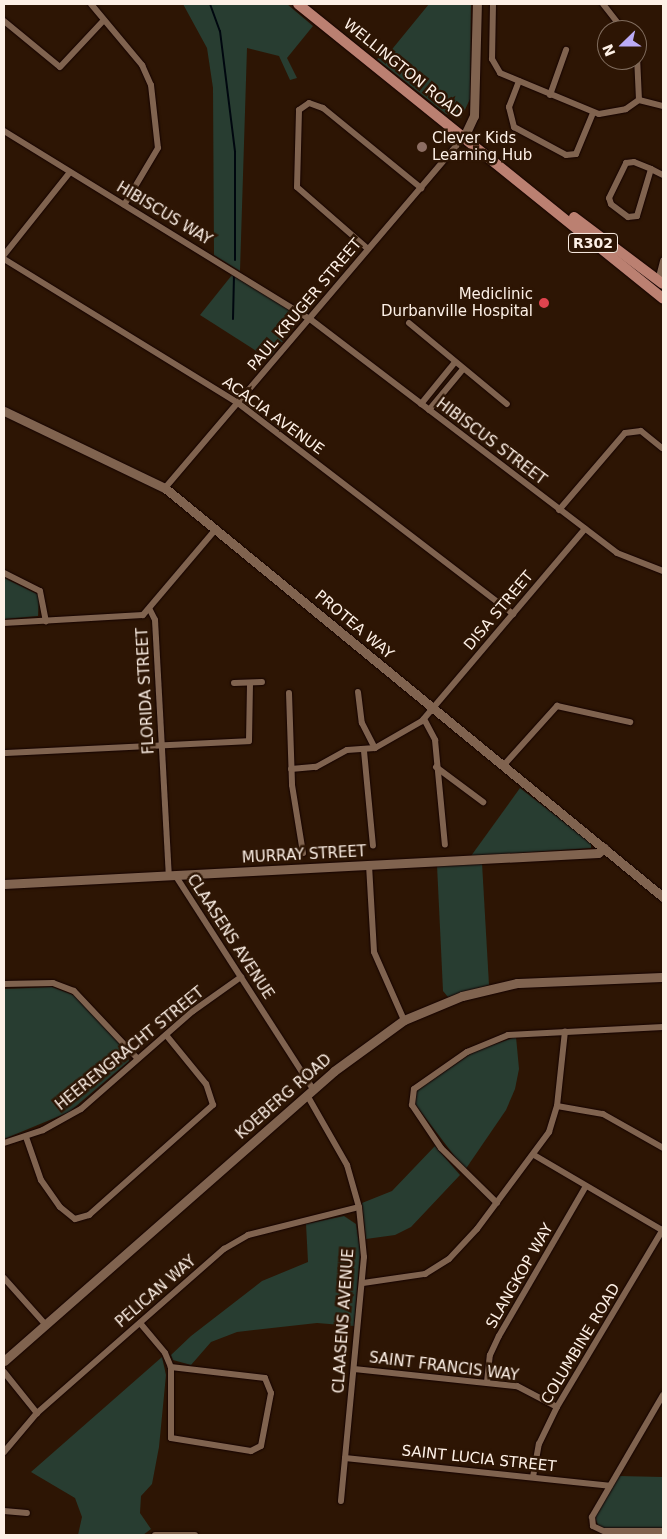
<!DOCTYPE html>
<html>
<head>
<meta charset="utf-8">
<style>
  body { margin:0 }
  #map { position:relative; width:667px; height:1539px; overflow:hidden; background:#2d1504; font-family:"DejaVu Sans",sans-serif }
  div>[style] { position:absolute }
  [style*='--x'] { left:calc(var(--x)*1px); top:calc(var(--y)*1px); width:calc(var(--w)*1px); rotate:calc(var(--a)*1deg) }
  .green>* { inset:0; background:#283d31 }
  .stream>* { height:2px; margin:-1px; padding:0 1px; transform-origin:1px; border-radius:1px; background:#00070f }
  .roads { filter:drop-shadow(0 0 1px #140200) drop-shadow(0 0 1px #140200) }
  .street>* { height:6px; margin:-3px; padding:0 3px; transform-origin:3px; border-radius:3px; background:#80634f }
  .secondary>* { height:9px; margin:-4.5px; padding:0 4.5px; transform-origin:4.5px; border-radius:4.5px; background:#80634f }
  .primary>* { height:10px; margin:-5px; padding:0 5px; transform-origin:5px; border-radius:5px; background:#bb8071 }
  .dots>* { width:14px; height:14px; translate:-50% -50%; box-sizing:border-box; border:2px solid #2d1504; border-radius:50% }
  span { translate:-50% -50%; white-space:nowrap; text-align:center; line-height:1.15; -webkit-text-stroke:5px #2d1504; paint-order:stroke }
  .shield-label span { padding:1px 4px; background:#2d1504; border:1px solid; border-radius:4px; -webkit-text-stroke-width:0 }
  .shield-label { font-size:14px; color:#fdf0e6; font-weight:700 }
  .street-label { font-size:15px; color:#fdf0e6 }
  .poi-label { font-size:15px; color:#fdf0e6 }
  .left { translate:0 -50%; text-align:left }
  .right { translate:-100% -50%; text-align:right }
  .frame { position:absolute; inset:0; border:5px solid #fdf0e6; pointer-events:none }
  .north { position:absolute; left:597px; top:20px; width:50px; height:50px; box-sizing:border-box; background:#2d1504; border:1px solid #806d5e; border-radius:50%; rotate:248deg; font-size:14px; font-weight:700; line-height:20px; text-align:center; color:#fdf0e6 }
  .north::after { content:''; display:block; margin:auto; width:18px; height:22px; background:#baaaf6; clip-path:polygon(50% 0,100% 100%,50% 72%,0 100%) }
</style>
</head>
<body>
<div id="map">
  <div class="green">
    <i style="clip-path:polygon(183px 4px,287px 4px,313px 26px,287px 58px,297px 78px,290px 80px,279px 56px,247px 48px,240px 271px,214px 255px,213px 88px,207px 48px)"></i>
    <i style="clip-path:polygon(429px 4px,471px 4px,470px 99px,461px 118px,446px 114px,377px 59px,389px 53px)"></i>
    <i style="clip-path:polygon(232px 275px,295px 313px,299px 321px,269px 359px,200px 315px)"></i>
    <i style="clip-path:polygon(4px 578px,39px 595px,38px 616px,4px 619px)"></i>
    <i style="clip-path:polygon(520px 788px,591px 843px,591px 848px,471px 856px)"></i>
    <i style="clip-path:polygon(482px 863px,489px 985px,448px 997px,443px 991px,437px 865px)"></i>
    <i style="clip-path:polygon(52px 987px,76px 996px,128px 1052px,129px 1061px,69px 1112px,4px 1139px,4px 989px)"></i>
    <i style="clip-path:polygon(516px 1037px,519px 1069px,515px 1089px,506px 1110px,465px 1170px,415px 1104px,416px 1091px,475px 1051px)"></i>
    <i style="clip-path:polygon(435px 1146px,460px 1175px,411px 1227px,395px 1235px,366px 1239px,362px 1203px,392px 1191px)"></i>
    <i style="clip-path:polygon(344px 1216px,356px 1224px,360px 1251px,354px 1326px,317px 1323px,237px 1332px,211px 1342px,191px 1365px,173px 1360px,171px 1355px,191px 1336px,262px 1281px,308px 1262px,306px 1224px)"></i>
    <i style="clip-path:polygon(162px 1357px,166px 1375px,159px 1447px,152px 1484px,141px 1496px,140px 1513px,151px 1529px,143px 1535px,78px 1535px,82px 1517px,75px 1498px,31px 1472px)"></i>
    <i style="clip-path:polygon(619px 1476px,663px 1477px,663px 1529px,599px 1528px,595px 1517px)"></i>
  </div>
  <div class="stream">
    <i style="--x:210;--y:4;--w:29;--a:70"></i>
    <i style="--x:220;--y:31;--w:122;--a:82.9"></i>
    <i style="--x:235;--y:152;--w:108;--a:90"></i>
    <i style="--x:233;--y:319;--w:43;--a:-88.7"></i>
  </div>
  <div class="roads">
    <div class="street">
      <i style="--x:91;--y:4;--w:80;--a:50.1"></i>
      <i style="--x:142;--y:65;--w:22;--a:66"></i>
      <i style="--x:151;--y:85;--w:63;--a:83.7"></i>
      <i style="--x:158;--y:148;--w:66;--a:120.8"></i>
      <i style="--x:493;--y:4;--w:55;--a:91"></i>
      <i style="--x:492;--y:59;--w:16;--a:60"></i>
      <i style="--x:500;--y:73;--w:107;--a:22.5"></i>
      <i style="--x:599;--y:114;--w:27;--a:-10"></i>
      <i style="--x:626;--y:109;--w:16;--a:-35"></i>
      <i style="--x:603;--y:4;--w:33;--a:52"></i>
      <i style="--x:4;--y:21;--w:72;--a:39.4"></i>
      <i style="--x:60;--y:67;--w:64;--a:-46.9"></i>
      <i style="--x:637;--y:56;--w:44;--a:87.4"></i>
      <i style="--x:639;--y:100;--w:25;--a:14"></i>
      <i style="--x:519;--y:81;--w:28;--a:111"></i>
      <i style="--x:509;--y:107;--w:21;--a:76"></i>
      <i style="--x:514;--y:127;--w:59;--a:28.3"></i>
      <i style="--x:566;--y:155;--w:10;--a:-6"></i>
      <i style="--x:576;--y:154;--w:44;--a:-67.5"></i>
      <i style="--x:550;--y:95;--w:48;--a:-70.4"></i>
      <i style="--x:4;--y:131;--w:359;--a:31.6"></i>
      <i style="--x:310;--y:319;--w:386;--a:37.3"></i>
      <i style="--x:617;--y:553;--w:49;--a:21.4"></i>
      <i style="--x:651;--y:169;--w:49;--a:106.6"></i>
      <i style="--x:637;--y:216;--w:9;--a:174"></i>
      <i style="--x:628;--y:217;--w:21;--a:-143"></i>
      <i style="--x:611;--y:204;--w:6;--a:-108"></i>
      <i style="--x:609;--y:198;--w:39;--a:-64"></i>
      <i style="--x:626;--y:163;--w:8;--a:-7"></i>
      <i style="--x:634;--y:162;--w:18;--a:22"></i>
      <i style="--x:651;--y:169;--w:13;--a:27"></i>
      <i style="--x:368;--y:249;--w:94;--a:-138.9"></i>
      <i style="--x:297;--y:187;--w:77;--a:-88.5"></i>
      <i style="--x:299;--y:110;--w:12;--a:-35"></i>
      <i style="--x:309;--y:103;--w:15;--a:20"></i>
      <i style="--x:323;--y:108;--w:127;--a:39.2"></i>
      <i style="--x:4;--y:255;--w:106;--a:-51.5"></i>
      <i style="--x:4;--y:259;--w:275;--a:31.6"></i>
      <i style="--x:238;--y:403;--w:347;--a:37.5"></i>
      <i style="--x:658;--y:281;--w:21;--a:-76"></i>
      <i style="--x:409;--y:323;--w:127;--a:39.6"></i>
      <i style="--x:421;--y:404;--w:54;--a:-51"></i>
      <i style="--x:429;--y:410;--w:53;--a:-50.3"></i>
      <i style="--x:165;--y:488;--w:461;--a:-49.6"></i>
      <i style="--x:559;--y:510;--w:101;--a:-49.4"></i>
      <i style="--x:625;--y:433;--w:16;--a:-7"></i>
      <i style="--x:641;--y:431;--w:27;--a:39"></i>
      <i style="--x:4;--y:573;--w:40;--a:26.6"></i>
      <i style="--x:40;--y:591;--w:31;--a:79"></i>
      <i style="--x:150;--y:610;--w:11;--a:63"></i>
      <i style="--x:155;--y:620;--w:255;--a:86.9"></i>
      <i style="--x:4;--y:623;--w:139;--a:-3.3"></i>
      <i style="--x:143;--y:615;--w:113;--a:-49.7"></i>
      <i style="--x:234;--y:683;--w:28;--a:-2"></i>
      <i style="--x:358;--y:692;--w:31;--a:83"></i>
      <i style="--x:362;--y:723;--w:28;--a:63"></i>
      <i style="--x:289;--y:693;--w:92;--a:88.1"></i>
      <i style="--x:292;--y:785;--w:69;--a:80.8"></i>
      <i style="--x:424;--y:719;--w:24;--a:62"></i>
      <i style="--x:435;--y:740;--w:105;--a:84.6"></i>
      <i style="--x:364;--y:751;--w:95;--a:84.6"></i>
      <i style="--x:4;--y:753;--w:245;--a:-2.8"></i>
      <i style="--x:249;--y:741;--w:58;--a:-89"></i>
      <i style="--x:503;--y:766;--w:81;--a:-48"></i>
      <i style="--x:557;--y:706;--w:75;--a:12.4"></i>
      <i style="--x:436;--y:767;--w:59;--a:36.7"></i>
      <i style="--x:291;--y:769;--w:25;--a:-5"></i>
      <i style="--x:316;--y:767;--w:35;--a:-29"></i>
      <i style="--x:347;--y:750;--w:28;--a:-4"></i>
      <i style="--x:375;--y:748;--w:54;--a:-29.9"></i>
      <i style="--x:422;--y:721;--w:252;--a:-49.7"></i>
      <i style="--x:369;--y:865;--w:87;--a:86.7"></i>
      <i style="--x:374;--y:952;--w:74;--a:66.2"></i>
      <i style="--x:175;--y:875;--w:255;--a:57.2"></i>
      <i style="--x:4;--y:984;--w:49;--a:-1.2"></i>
      <i style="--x:53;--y:983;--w:22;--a:21"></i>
      <i style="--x:74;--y:991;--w:93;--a:46.7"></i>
      <i style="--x:307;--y:1095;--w:81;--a:60.3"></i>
      <i style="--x:347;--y:1165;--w:44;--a:74.1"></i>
      <i style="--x:359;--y:1207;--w:50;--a:84.3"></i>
      <i style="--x:364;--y:1257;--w:245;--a:95.4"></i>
      <i style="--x:557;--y:1106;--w:47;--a:9.9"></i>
      <i style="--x:603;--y:1114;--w:69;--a:29.5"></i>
      <i style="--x:26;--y:1137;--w:46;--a:70.8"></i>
      <i style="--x:41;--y:1180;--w:33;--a:55"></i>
      <i style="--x:60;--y:1207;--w:19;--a:39"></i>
      <i style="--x:75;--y:1219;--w:15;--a:-16"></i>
      <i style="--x:89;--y:1215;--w:166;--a:-41.6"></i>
      <i style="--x:213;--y:1105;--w:22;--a:-108"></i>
      <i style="--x:206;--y:1084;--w:63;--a:-129.2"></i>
      <i style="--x:4;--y:1143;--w:41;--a:-18.4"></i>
      <i style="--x:43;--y:1130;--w:43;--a:-28.9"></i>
      <i style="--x:81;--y:1109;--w:149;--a:-41.2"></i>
      <i style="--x:193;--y:1011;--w:59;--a:-35.3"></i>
      <i style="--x:534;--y:1155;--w:148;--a:30.4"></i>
      <i style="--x:497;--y:1203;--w:78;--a:-135.5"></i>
      <i style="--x:441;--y:1148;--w:52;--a:-124"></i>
      <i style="--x:412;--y:1105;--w:16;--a:-83"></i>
      <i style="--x:414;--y:1089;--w:65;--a:-34.9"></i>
      <i style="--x:467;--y:1052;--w:44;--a:-22.5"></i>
      <i style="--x:508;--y:1035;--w:155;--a:-3"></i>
      <i style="--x:4;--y:1278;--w:62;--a:48.3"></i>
      <i style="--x:363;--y:1283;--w:63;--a:-8.3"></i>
      <i style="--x:425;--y:1274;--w:28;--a:-32"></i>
      <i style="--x:449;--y:1259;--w:41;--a:-47"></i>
      <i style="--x:477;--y:1229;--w:121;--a:-53.4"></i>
      <i style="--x:549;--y:1132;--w:27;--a:-73"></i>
      <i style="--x:557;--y:1106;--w:75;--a:-83.9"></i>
      <i style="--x:140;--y:1323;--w:39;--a:50"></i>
      <i style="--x:165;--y:1353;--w:15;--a:67"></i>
      <i style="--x:171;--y:1367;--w:71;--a:90"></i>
      <i style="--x:171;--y:1438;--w:81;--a:9.2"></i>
      <i style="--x:251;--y:1451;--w:11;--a:-27"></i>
      <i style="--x:261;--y:1446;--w:54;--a:-79.3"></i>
      <i style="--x:271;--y:1393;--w:16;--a:-112"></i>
      <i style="--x:265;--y:1378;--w:95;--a:-173.3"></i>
      <i style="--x:354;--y:1369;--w:164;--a:6"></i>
      <i style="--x:517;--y:1386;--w:45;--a:27.7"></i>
      <i style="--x:4;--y:1372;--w:53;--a:51.2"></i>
      <i style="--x:487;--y:1382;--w:27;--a:-84"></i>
      <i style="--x:490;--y:1355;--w:21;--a:-65"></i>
      <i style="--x:499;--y:1336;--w:173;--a:-59.9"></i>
      <i style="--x:4;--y:1452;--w:51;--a:-49.8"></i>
      <i style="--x:37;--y:1413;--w:249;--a:-41.3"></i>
      <i style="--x:224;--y:1249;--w:28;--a:-30"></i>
      <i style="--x:248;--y:1235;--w:114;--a:-14.2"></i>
      <i style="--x:345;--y:1458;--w:266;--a:6"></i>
      <i style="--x:533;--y:1477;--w:34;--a:-80"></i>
      <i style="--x:539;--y:1444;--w:41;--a:-64.1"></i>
      <i style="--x:557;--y:1407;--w:207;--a:-59.2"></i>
      <i style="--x:4;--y:1511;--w:23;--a:5"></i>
      <i style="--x:605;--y:1531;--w:58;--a:0"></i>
      <i style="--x:155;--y:1535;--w:40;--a:0"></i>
      <i style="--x:612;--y:1535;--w:21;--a:-155"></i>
      <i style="--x:593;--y:1526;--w:9;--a:-96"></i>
      <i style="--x:592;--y:1517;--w:141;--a:-59.8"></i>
    </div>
    <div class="secondary">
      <i style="--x:464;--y:137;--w:23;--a:-65"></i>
      <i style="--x:474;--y:116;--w:112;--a:-88.5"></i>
      <i style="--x:4;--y:411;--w:178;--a:25.6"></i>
      <i style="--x:165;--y:488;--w:644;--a:39.4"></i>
      <i style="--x:4;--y:884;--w:595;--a:-2.99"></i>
      <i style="--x:598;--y:853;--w:8;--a:-40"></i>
      <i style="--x:4;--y:1361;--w:439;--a:-41.3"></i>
      <i style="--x:334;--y:1071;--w:87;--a:-36.1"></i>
      <i style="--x:404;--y:1020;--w:63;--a:-22.5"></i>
      <i style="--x:462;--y:996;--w:57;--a:-13.3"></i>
      <i style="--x:517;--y:983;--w:146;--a:-2.4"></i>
    </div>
    <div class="primary">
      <i style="--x:298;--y:4;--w:469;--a:38.9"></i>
      <i style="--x:574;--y:217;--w:111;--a:37"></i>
    </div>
  </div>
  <div class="dots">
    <i style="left:422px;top:147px;background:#8d6e63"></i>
    <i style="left:544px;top:303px;background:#e0444e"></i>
  </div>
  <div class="shield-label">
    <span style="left:593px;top:243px">R302</span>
  </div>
  <div class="street-label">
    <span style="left:403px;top:69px;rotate:39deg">WELLINGTON ROAD</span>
    <span style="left:164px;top:214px;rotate:31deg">HIBISCUS WAY</span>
    <span style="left:305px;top:305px;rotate:-50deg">PAUL KRUGER STREET</span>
    <span style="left:273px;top:416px;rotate:36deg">ACACIA AVENUE</span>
    <span style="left:491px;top:442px;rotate:37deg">HIBISCUS STREET</span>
    <span style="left:499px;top:611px;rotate:-50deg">DISA STREET</span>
    <span style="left:354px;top:625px;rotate:40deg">PROTEA WAY</span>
    <span style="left:146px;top:691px;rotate:-93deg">FLORIDA STREET</span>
    <span style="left:304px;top:855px;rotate:-3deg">MURRAY STREET</span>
    <span style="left:230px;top:937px;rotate:57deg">CLAASENS AVENUE</span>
    <span style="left:130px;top:1049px;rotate:-39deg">HEERENGRACHT STREET</span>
    <span style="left:284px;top:1097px;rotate:-41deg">KOEBERG ROAD</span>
    <span style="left:520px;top:1276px;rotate:-60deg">SLANGKOP WAY</span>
    <span style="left:156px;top:1292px;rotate:-41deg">PELICAN WAY</span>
    <span style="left:344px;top:1321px;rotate:-86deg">CLAASENS AVENUE</span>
    <span style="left:581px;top:1344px;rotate:-59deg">COLUMBINE ROAD</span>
    <span style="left:444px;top:1367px;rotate:7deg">SAINT FRANCIS WAY</span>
    <span style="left:479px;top:1459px;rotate:6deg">SAINT LUCIA STREET</span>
  </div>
  <div class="poi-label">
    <span class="left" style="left:432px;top:147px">Clever Kids<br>Learning Hub</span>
    <span class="right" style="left:533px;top:303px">Mediclinic<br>Durbanville Hospital</span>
  </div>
  <div class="frame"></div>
  <div class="north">N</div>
</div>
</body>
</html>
